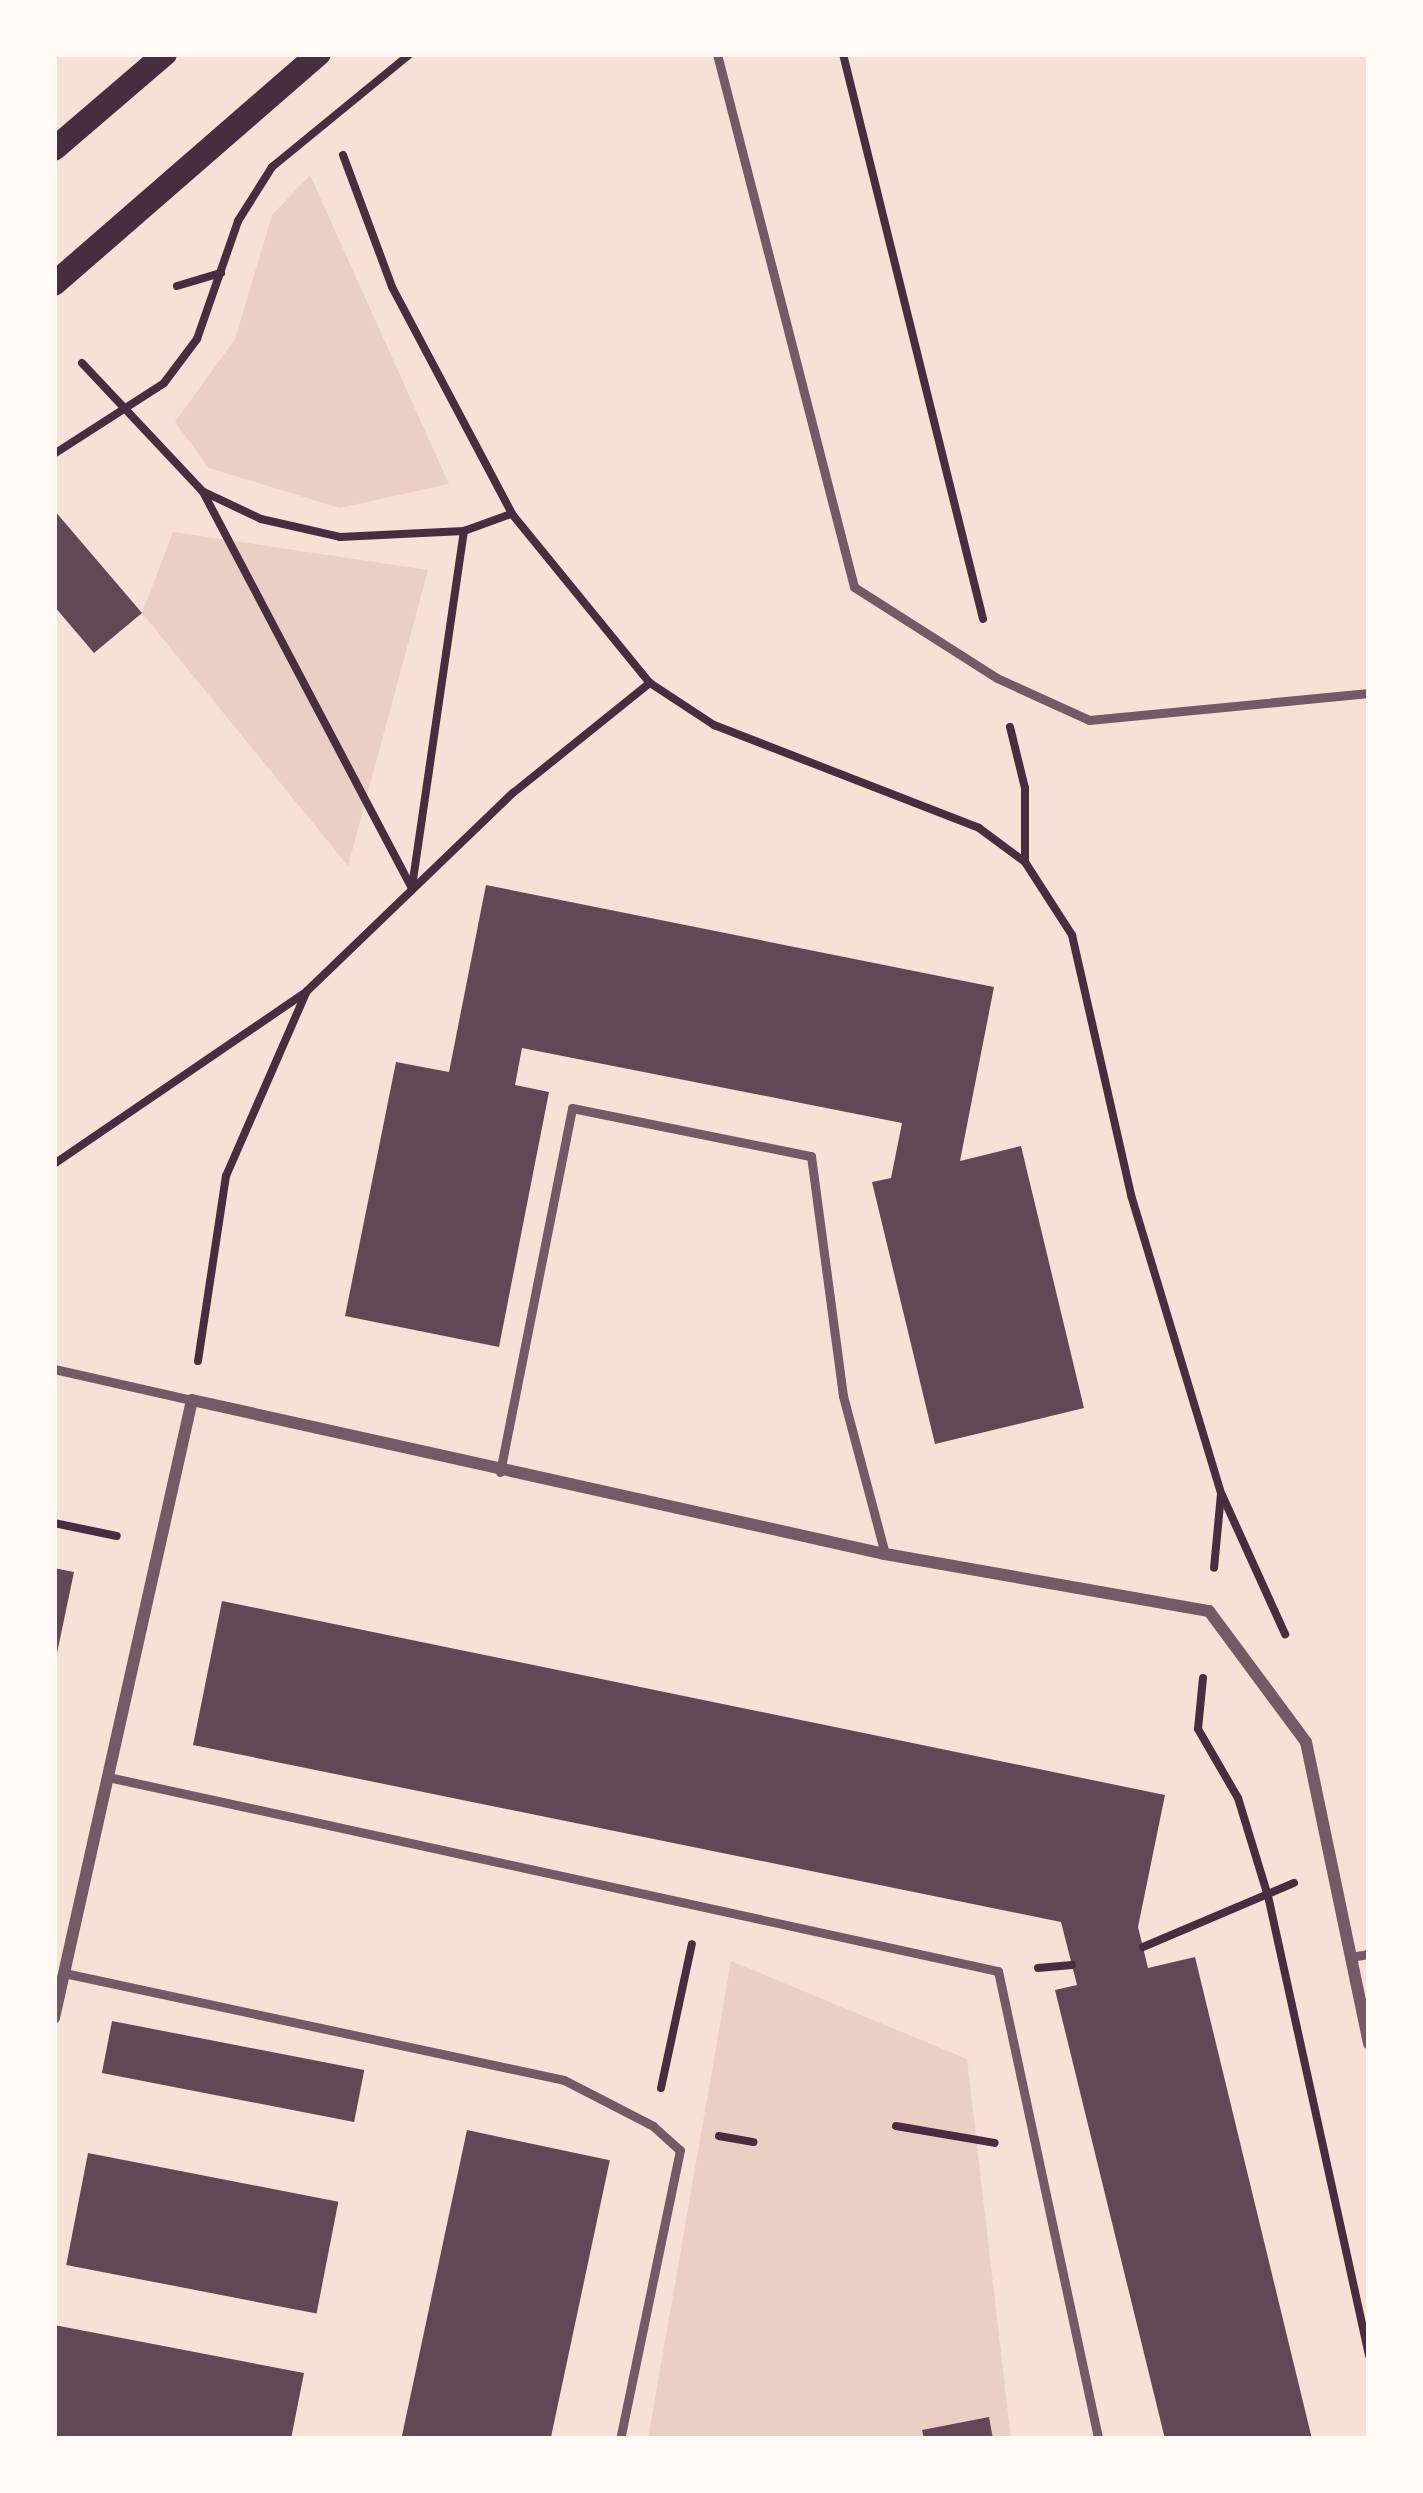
<!DOCTYPE html>
<html>
<head>
<meta charset="utf-8">
<style>
  body { margin:0 }
  #map { position:relative; width:1423px; height:2493px; overflow:hidden; background:#f7e1d7; font-family:"Crimson Pro",serif }
  div>[style] { position:absolute }
  [style*='--x'] { left:calc(var(--x)*1px); top:calc(var(--y)*1px); width:calc(var(--w)*1px); rotate:calc(var(--a)*1deg) }
  .green>* { inset:0; background:#ebcfc5 }
  .building>* { inset:0; background:#644757; transform-origin:0 0 }
  .path>* { height:8px; margin:-4px; padding:0 4px; transform-origin:4px; border-radius:4px; background:#4a2c40 }
  .service>* { height:9px; margin:-4.5px; padding:0 4.5px; transform-origin:4.5px; border-radius:4.5px; background:#755966 }
  .minor>* { height:12px; margin:-6px; padding:0 6px; transform-origin:6px; border-radius:6px; background:#755966 }
  .secondary>* { height:24px; margin:-12px; padding:0 12px; transform-origin:12px; border-radius:12px; background:#4a2c40 }
  span { translate:-50% -50%; white-space:nowrap; text-align:center; line-height:1.15; -webkit-text-stroke:12px #fffaf5; paint-order:stroke }
  .frame { position:absolute; inset:0; border:57px solid #fffaf5; pointer-events:none }
</style>
</head>
<body>
<div id="map">
  <div class="green">
    <i style="clip-path:polygon(310px 175px,449px 484px,340px 508px,209px 468px,175px 422px,235px 339px,272px 215px)"></i>
    <i style="clip-path:polygon(173px 532px,428px 570px,348px 866px,142px 613px)"></i>
    <i style="clip-path:polygon(731px 1961px,967px 2059px,1011px 2439px,648px 2439px)"></i>
  </div>
  <div class="building">
    <i style="clip-path:polygon(54px 510px,142px 613px,94px 653px,54px 606px)"></i>
    <i style="clip-path:polygon(486px 885px,994px 987px,960px 1161px,1021px 1146px,1084px 1408px,935px 1444px,872px 1182px,891px 1178px,902px 1123px,522px 1048px,515px 1085px,549px 1092px,499px 1347px,345px 1316px,396px 1062px,449px 1072px)"></i>
    <i style="clip-path:polygon(54px 1568px,74px 1572px,56px 1658px,54px 1658px)"></i>
    <i style="clip-path:polygon(222px 1601px,1165px 1795px,1138px 1927px,1148px 1968px,1195px 1957px,1312px 2439px,1165px 2439px,1055px 1990px,1077px 1985px,1061px 1922px,193px 1745px)"></i>
    <i style="left:112px;top:2021px;width:257px;height:53px;rotate:11deg"></i>
    <i style="left:467px;top:2130px;width:146px;height:315px;rotate:12deg"></i>
    <i style="left:88px;top:2153px;width:255px;height:114px;rotate:11deg"></i>
    <i style="clip-path:polygon(54px 2325px,304px 2373px,291px 2439px,54px 2439px)"></i>
    <i style="clip-path:polygon(989px 2417px,993px 2439px,924px 2439px,922px 2430px)"></i>
  </div>
  <div class="path">
    <i style="--x:843;--y:54;--w:582;--a:76.08"></i>
    <i style="--x:343;--y:155;--w:141;--a:69.6"></i>
    <i style="--x:392;--y:287;--w:257;--a:62.1"></i>
    <i style="--x:512;--y:514;--w:218;--a:50.8"></i>
    <i style="--x:650;--y:683;--w:77;--a:33.3"></i>
    <i style="--x:714;--y:725;--w:284;--a:21.2"></i>
    <i style="--x:979;--y:828;--w:57;--a:36.5"></i>
    <i style="--x:1025;--y:862;--w:87;--a:57.2"></i>
    <i style="--x:1072;--y:935;--w:267;--a:77.2"></i>
    <i style="--x:1131;--y:1195;--w:312;--a:73.2"></i>
    <i style="--x:1221;--y:1494;--w:74;--a:95.4"></i>
    <i style="--x:177;--y:286;--w:46;--a:-16.5"></i>
    <i style="--x:82;--y:363;--w:175;--a:46.8"></i>
    <i style="--x:202;--y:491;--w:65;--a:25.4"></i>
    <i style="--x:261;--y:519;--w:81;--a:12.8"></i>
    <i style="--x:340;--y:537;--w:124;--a:-2.8"></i>
    <i style="--x:464;--y:531;--w:50;--a:-19.9"></i>
    <i style="--x:54;--y:454;--w:131;--a:-32.8"></i>
    <i style="--x:164;--y:383;--w:55;--a:-53.1"></i>
    <i style="--x:197;--y:339;--w:125;--a:-70.8"></i>
    <i style="--x:238;--y:221;--w:64;--a:-57.8"></i>
    <i style="--x:272;--y:167;--w:178;--a:-39.3"></i>
    <i style="--x:203;--y:492;--w:449;--a:62.2"></i>
    <i style="--x:1010;--y:727;--w:63;--a:76.2"></i>
    <i style="--x:1025;--y:788;--w:72;--a:90"></i>
    <i style="--x:412;--y:887;--w:360;--a:-81.7"></i>
    <i style="--x:54;--y:1164;--w:305;--a:-34.3"></i>
    <i style="--x:198;--y:1361;--w:187;--a:-81.4"></i>
    <i style="--x:226;--y:1176;--w:202;--a:-66.4"></i>
    <i style="--x:307;--y:991;--w:286;--a:-43.9"></i>
    <i style="--x:513;--y:793;--w:176;--a:-38.8"></i>
    <i style="--x:1222;--y:1495;--w:153;--a:65.6"></i>
    <i style="--x:54;--y:1523;--w:64;--a:11.7"></i>
    <i style="--x:1203;--y:1678;--w:51;--a:95.6"></i>
    <i style="--x:1198;--y:1729;--w:80;--a:59.9"></i>
    <i style="--x:1238;--y:1798;--w:102;--a:73"></i>
    <i style="--x:1268;--y:1896;--w:470;--a:77.6"></i>
    <i style="--x:1143;--y:1947;--w:164;--a:-23"></i>
    <i style="--x:1038;--y:1968;--w:34;--a:-5"></i>
    <i style="--x:661;--y:2088;--w:147;--a:-77.9"></i>
    <i style="--x:896;--y:2126;--w:100;--a:9.7"></i>
    <i style="--x:719;--y:2136;--w:35;--a:10"></i>
  </div>
  <div class="service">
    <i style="--x:717;--y:54;--w:550;--a:75.58"></i>
    <i style="--x:854;--y:587;--w:169;--a:32.5"></i>
    <i style="--x:997;--y:678;--w:101;--a:24.5"></i>
    <i style="--x:1089;--y:720;--w:281;--a:-5.5"></i>
    <i style="--x:54;--y:1369;--w:141;--a:12.7"></i>
    <i style="--x:500;--y:1472;--w:371;--a:-78.8"></i>
    <i style="--x:572;--y:1108;--w:244;--a:11.4"></i>
    <i style="--x:811;--y:1156;--w:242;--a:82.4"></i>
    <i style="--x:843;--y:1396;--w:163;--a:75.1"></i>
    <i style="--x:108;--y:1777;--w:911;--a:12.3"></i>
    <i style="--x:998;--y:1971;--w:479;--a:77.9"></i>
    <i style="--x:1350;--y:1957;--w:19;--a:-9"></i>
    <i style="--x:64;--y:1973;--w:511;--a:12.08"></i>
    <i style="--x:564;--y:2080;--w:100;--a:27.3"></i>
    <i style="--x:653;--y:2126;--w:36;--a:42"></i>
    <i style="--x:680;--y:2150;--w:295;--a:101.7"></i>
  </div>
  <div class="minor">
    <i style="--x:54;--y:2018;--w:633;--a:-77.41"></i>
    <i style="--x:192;--y:1400;--w:710;--a:12.53"></i>
    <i style="--x:885;--y:1554;--w:329;--a:10"></i>
    <i style="--x:1209;--y:1611;--w:163;--a:53.5"></i>
    <i style="--x:1306;--y:1742;--w:308;--a:78.2"></i>
  </div>
  <div class="secondary">
    <i style="--x:54;--y:149;--w:146;--a:-40.6"></i>
    <i style="--x:54;--y:284;--w:351;--a:-41"></i>
  </div>
  <div class="frame"></div>
</div>
</body>
</html>
